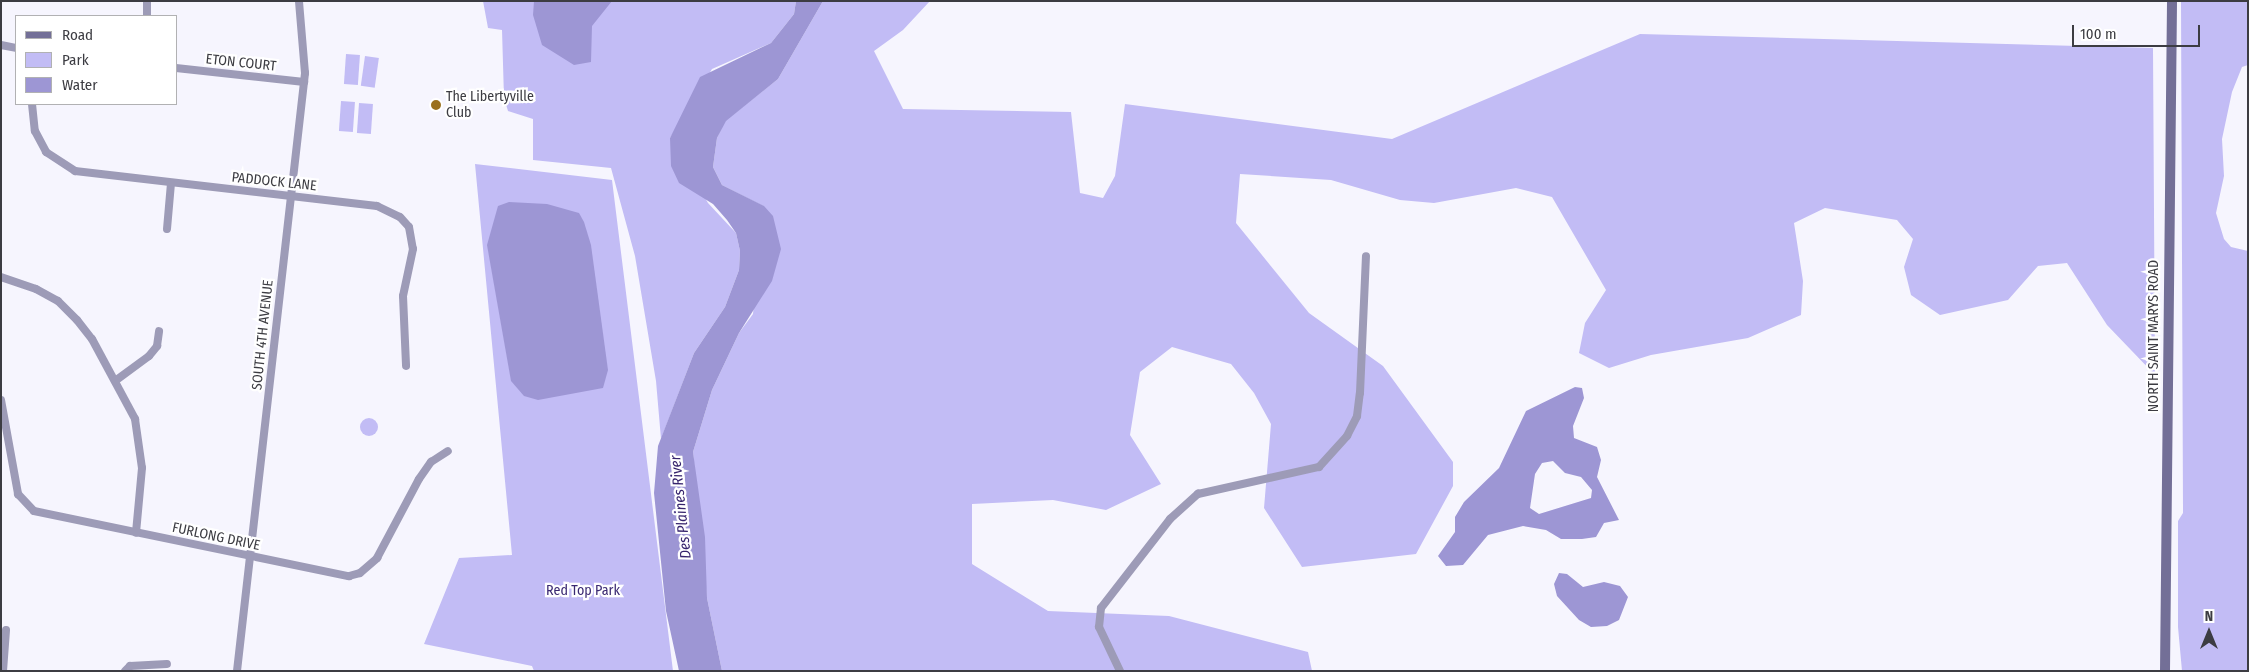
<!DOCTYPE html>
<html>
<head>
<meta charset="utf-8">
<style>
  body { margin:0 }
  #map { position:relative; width:2249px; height:672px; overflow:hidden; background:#f6f5fe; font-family:"Fira Sans Condensed",sans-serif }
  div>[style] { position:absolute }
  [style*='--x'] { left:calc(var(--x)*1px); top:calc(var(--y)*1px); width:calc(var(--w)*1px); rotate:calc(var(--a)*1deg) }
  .green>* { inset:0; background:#c2bcf5; transform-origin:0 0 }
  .round { border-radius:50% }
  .water>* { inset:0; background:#9d96d4 }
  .street>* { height:8px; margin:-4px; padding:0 4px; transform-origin:4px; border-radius:4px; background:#9d9bb7 }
  .secondary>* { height:10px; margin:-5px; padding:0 5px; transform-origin:5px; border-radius:5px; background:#736f97 }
  .dots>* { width:14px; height:14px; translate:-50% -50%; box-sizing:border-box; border:2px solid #fff; border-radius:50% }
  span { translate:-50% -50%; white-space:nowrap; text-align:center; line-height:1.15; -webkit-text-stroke:4.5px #fff; paint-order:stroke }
  .street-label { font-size:14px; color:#3c3c42 }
  .poi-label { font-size:14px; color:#3c3c42 }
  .left { translate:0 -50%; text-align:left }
  .park-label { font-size:14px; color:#3a2972 }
  .water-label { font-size:15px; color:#35236c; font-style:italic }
  .frame { position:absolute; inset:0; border:2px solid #3c3c42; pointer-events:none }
  .legend { position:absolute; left:15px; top:15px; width:162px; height:90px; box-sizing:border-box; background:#fff; border:1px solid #b1b1b3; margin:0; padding:6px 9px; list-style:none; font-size:15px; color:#3c3c42 }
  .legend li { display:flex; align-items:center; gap:10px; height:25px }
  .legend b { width:25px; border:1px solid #b1b1b3 }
  .north { position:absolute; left:2184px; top:607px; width:50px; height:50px; -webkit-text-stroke:4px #fff; paint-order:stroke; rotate:0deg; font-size:14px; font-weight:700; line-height:20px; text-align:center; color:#3c3c42 }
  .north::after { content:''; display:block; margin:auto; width:18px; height:22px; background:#3c3c42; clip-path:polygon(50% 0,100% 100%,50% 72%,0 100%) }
  .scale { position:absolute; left:2072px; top:25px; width:128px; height:22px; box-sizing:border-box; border:2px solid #3c3c42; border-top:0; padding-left:6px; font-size:15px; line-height:18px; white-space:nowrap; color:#3c3c42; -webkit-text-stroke:4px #fff; paint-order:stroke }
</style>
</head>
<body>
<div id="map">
  <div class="green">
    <i style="clip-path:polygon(483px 1px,796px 1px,794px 14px,771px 43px,712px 69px,670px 138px,708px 203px,736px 233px,740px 251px,739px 270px,725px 307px,694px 353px,661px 439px,656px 381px,635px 256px,611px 168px,533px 160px,533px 119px,508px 111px,504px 98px,502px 30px,488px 28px)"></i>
    <i style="clip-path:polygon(823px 1px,930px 1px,903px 30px,874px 51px,903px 109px,1071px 112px,1080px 193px,1103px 198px,1115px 176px,1125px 104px,1392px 139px,1640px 34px,2153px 48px,2155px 375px,2107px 325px,2067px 263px,2038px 266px,2008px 300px,1940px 315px,1911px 295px,1904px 267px,1913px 239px,1897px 220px,1825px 208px,1794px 223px,1803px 281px,1801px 315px,1748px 338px,1651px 355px,1609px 368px,1579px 353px,1585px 323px,1606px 290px,1552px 197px,1516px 188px,1434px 203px,1400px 200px,1331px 180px,1240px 174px,1236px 223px,1309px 313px,1383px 366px,1453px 462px,1453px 486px,1416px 554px,1302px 567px,1264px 508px,1271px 424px,1254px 393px,1231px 364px,1172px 347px,1140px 372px,1130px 435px,1161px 484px,1106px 510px,1053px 500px,972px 504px,972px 564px,1048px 611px,1169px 616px,1308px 652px,1312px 671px,722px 671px,707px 598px,693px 452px,712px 390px,739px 333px,753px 314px,763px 206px,722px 185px,713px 167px,717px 138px,725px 121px,778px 79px)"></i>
    <i style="clip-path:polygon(2181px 1px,2248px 1px,2248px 65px,2242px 67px,2232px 92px,2222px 139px,2224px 176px,2216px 213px,2224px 239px,2231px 247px,2248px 251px,2248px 671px,2182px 671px,2178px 627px,2178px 521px,2183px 513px)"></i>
    <i style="left:346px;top:54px;width:14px;height:30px;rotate:4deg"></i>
    <i style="left:365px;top:56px;width:14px;height:30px;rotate:8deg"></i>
    <i style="left:341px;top:101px;width:14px;height:30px;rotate:4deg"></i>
    <i style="left:359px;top:103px;width:14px;height:30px;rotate:4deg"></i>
    <i style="clip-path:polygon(475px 164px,612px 180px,673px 671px,534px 671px,532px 666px,424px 644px,459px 558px,512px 555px)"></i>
    <i class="round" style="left:360px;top:418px;width:18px;height:18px"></i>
  </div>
  <div class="water">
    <i style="clip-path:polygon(534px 1px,612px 1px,592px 26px,591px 62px,574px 65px,542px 45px,533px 15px)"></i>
    <i style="clip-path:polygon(796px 1px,823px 1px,778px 79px,726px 121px,717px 138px,713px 167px,722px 185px,764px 206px,773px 216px,781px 249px,772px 281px,739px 333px,712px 390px,693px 452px,705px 537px,707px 598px,722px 671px,679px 671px,666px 611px,654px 493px,658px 446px,694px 353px,725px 307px,739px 270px,740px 251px,736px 233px,727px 220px,713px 204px,679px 183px,671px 166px,670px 138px,700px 77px,771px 43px,794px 14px)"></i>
    <i style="clip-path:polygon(509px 202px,547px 204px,579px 213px,584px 222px,591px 245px,608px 370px,603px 388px,538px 400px,524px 396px,511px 381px,487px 245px,498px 206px)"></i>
    <i style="clip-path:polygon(evenodd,1575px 387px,1582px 388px,1584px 398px,1573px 426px,1574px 438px,1597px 447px,1601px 460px,1597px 477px,1619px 520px,1604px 523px,1596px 537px,1582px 539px,1561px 539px,1546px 530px,1523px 526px,1488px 535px,1463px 565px,1446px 566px,1438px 556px,1455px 532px,1455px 517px,1464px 502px,1499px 468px,1526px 411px,1575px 387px,1553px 461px,1565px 473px,1581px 477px,1592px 490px,1591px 498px,1539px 514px,1530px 508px,1535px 474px,1542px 463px,1553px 461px)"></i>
    <i style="clip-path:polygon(1559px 573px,1567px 574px,1583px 587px,1604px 582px,1620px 586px,1628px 597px,1619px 620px,1607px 626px,1591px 627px,1579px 620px,1557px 596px,1554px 584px)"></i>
  </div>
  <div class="street">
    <i style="--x:147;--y:16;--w:15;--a:-90"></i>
    <i style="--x:1;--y:45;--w:15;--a:11"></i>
    <i style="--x:176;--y:68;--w:129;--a:6.2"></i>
    <i style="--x:32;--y:104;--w:27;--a:84"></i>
    <i style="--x:35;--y:131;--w:24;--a:62"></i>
    <i style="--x:46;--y:152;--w:35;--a:33"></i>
    <i style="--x:75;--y:171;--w:304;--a:6.6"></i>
    <i style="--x:377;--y:206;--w:25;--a:26"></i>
    <i style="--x:400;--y:217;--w:13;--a:48"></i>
    <i style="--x:409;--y:227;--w:22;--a:80"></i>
    <i style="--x:413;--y:249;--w:48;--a:102"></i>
    <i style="--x:403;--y:296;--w:70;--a:87.5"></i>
    <i style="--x:167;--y:229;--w:46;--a:-85"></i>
    <i style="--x:1;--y:277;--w:37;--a:19"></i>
    <i style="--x:36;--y:289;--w:25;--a:29"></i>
    <i style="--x:58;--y:301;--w:27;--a:45"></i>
    <i style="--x:77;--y:320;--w:24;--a:52"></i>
    <i style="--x:92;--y:339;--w:91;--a:61.7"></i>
    <i style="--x:135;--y:419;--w:49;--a:81.9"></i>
    <i style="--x:142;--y:468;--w:65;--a:95.3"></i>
    <i style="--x:115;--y:381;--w:42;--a:-36.3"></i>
    <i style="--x:149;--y:356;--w:13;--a:-51"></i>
    <i style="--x:157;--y:346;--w:15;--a:-82"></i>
    <i style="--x:1;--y:400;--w:96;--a:79.7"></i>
    <i style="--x:18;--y:494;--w:23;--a:47"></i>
    <i style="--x:34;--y:511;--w:322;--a:11.7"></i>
    <i style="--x:349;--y:576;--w:11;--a:-15"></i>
    <i style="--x:360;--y:573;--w:23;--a:-41"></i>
    <i style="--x:377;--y:558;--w:89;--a:-62"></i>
    <i style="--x:419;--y:479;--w:21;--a:-55"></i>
    <i style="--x:431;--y:462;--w:20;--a:-33"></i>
    <i style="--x:3;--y:671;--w:41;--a:-85.8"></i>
    <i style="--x:125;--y:671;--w:7;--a:-45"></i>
    <i style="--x:130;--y:666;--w:37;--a:-3"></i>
    <i style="--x:237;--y:671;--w:602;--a:-83.51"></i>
    <i style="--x:305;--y:73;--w:72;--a:-94.8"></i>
    <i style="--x:1120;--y:671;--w:49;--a:-115.5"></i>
    <i style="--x:1099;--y:627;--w:19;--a:-84"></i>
    <i style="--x:1101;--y:608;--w:113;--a:-52.2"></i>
    <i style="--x:1170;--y:519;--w:38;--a:-42"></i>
    <i style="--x:1198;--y:494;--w:124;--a:-12.6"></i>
    <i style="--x:1319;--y:467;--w:42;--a:-47.9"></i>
    <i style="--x:1347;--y:436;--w:22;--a:-63"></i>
    <i style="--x:1357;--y:416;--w:23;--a:-83"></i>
    <i style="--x:1360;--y:393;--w:137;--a:-87.5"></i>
  </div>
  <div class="secondary">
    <i style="--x:2165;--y:671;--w:670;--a:-89.4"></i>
  </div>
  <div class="dots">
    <i style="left:436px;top:105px;background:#9a701e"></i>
  </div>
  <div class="street-label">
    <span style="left:241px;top:63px;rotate:6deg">ETON COURT</span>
    <span style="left:274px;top:182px;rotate:6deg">PADDOCK LANE</span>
    <span style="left:263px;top:335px;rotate:-84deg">SOUTH 4TH AVENUE</span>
    <span style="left:2154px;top:336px;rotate:-90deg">NORTH SAINT MARYS ROAD</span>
    <span style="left:216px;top:537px;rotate:12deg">FURLONG DRIVE</span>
  </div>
  <div class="poi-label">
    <span class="left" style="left:446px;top:105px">The Libertyville<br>Club</span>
  </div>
  <div class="park-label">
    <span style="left:583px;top:591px">Red Top Park</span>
  </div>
  <div class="water-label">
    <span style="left:681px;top:507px;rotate:-96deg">Des Plaines River</span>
  </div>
  <div class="frame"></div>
  <ul class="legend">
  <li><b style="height:6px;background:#736f97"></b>Road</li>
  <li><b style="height:14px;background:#c2bcf5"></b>Park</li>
  <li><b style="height:14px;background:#9d96d4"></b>Water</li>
  </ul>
  <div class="north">N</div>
  <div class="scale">100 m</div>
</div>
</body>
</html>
